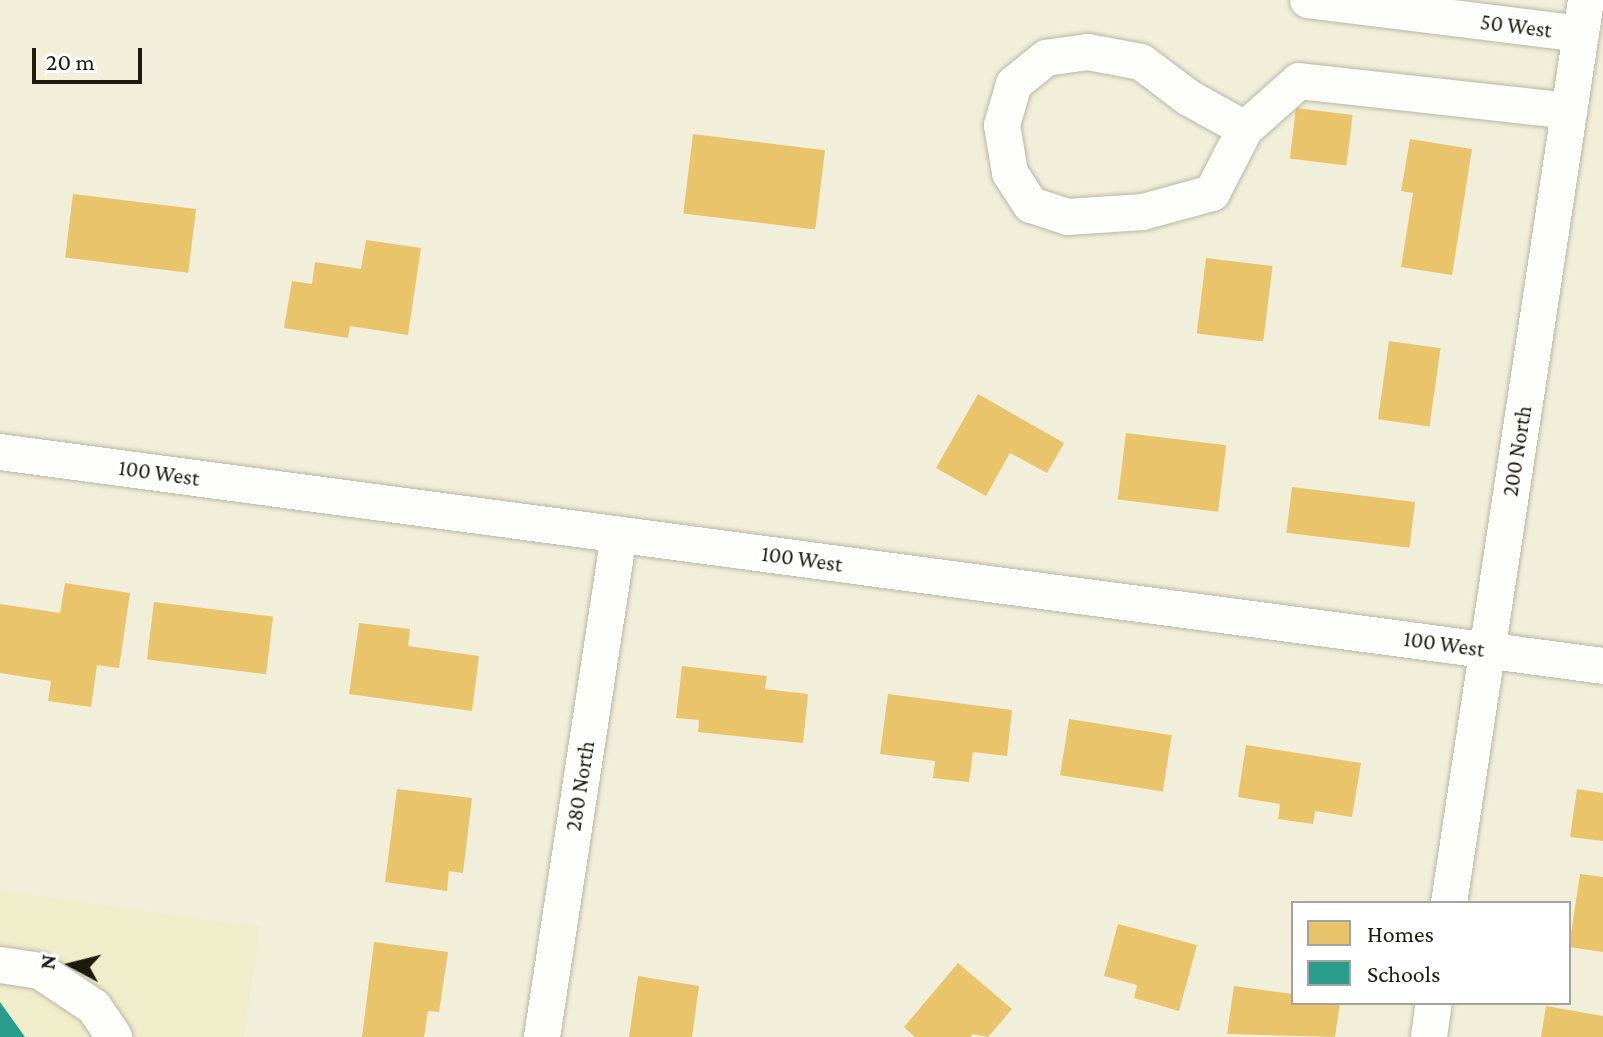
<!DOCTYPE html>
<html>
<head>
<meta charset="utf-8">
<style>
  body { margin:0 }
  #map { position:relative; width:1603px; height:1037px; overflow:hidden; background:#f1efda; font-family:"Crimson Pro",serif }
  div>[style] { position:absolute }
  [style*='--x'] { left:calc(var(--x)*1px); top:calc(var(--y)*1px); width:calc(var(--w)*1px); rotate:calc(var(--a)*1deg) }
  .built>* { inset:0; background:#f0edcb }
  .homes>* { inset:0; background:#e9c46a; transform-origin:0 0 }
  .schools>* { inset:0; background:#2a9d8f }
  .roads { filter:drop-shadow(0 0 2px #b9b7a7) drop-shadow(0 0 2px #b9b7a7) }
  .minor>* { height:36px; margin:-18px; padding:0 18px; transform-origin:18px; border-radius:18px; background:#fdfdf9 }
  span { translate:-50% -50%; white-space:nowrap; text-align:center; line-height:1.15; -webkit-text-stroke:8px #fff; paint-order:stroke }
  .street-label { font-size:22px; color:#1c1b0d }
  .legend { position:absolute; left:1291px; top:901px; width:280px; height:104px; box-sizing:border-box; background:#fff; border:2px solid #a4a49e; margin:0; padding:10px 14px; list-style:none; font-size:24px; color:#1c1b0d }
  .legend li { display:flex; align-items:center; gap:16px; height:40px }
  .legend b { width:40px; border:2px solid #a4a49e }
  .north { position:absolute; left:32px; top:925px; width:80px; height:80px; -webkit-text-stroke:6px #fff; paint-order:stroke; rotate:277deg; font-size:22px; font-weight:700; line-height:32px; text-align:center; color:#1c1b0d }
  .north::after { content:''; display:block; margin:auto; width:28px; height:36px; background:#1c1b0d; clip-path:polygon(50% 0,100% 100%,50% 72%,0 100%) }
  .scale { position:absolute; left:32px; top:48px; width:110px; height:36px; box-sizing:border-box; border:4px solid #1c1b0d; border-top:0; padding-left:10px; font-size:24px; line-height:28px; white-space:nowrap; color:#1c1b0d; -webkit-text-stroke:6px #fff; paint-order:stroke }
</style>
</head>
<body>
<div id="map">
  <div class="built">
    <i style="clip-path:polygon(0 890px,260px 927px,244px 1037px,0 1037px)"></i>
  </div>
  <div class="homes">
    <i style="left:1296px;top:108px;width:57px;height:51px;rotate:7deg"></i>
    <i style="left:693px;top:134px;width:133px;height:80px;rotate:7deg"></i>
    <i style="clip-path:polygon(1410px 139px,1472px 149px,1452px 275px,1401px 267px,1413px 193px,1401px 191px)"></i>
    <i style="left:73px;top:194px;width:124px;height:64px;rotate:7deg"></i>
    <i style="clip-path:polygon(366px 240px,421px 248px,408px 335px,350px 326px,348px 338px,284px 328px,292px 281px,312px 284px,315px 262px,361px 269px)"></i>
    <i style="left:1206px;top:258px;width:67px;height:76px;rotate:7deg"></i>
    <i style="left:1389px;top:341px;width:52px;height:79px;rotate:8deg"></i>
    <i style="clip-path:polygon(978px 394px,1064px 443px,1047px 473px,1010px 453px,986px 496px,936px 468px)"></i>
    <i style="left:1126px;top:433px;width:101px;height:67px;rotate:7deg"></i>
    <i style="left:1292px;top:487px;width:124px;height:46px;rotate:7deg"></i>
    <i style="clip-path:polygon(65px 583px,130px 593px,119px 668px,97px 665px,91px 707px,48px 701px,51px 681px,0 673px,0 604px,60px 613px)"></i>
    <i style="left:154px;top:602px;width:120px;height:58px;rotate:7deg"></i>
    <i style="clip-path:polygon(359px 623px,410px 629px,408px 646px,479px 656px,472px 711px,349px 694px)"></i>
    <i style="clip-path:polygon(682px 666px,767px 676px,765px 689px,808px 694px,803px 743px,698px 732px,699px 720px,676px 718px)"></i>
    <i style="clip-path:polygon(888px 694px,1012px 710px,1007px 756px,973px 752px,969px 782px,933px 778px,935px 761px,880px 754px)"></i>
    <i style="left:1069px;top:719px;width:104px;height:57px;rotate:9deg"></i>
    <i style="clip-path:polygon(1246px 745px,1361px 763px,1352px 817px,1315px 811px,1313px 824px,1278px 819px,1280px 804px,1238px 797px)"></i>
    <i style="clip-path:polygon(397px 789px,472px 798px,463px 873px,449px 871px,447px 891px,385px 882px)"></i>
    <i style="clip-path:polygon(1577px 789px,1603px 793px,1603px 841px,1570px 837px)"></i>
    <i style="clip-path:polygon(1580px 874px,1603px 877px,1603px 952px,1569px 947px)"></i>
    <i style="clip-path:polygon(1118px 924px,1197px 945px,1179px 1011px,1134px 998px,1137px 985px,1104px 976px)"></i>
    <i style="clip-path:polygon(374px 942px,448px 952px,439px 1012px,428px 1011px,424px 1037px,362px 1037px)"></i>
    <i style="clip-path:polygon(958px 963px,1012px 1009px,988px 1037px,973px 1034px,970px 1037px,915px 1037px,904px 1027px)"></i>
    <i style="clip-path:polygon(638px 976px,699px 986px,692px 1037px,629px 1037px)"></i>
    <i style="clip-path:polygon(1234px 986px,1293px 994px,1293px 1003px,1340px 1003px,1335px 1037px,1227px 1034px)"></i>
    <i style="clip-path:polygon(1546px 1006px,1603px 1016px,1603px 1037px,1541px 1037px)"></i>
  </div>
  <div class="schools">
    <i style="clip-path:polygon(0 1002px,25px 1037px,0 1037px)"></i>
  </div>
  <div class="roads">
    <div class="minor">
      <i style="--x:1308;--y:0;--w:275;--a:7.1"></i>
      <i style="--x:1245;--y:129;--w:64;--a:-151"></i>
      <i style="--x:1189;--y:98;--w:60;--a:-143.1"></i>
      <i style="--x:1141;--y:62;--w:54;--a:-169.3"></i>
      <i style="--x:1088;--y:52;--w:42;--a:171.9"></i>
      <i style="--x:1046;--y:58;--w:41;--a:140.9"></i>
      <i style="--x:1014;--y:84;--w:43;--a:106.3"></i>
      <i style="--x:1002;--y:125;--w:49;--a:80.5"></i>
      <i style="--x:1010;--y:173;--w:38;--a:57"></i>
      <i style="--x:1031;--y:205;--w:39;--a:18"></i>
      <i style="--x:1068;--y:217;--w:75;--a:-3.8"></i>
      <i style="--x:1143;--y:212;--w:72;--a:-15.4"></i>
      <i style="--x:1212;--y:193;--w:72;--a:-62.7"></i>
      <i style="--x:1245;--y:129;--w:72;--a:-41.6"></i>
      <i style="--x:1299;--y:81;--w:272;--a:6.3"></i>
      <i style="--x:0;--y:452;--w:1617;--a:7.6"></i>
      <i style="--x:1449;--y:903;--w:913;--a:-81.37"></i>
      <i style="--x:0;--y:965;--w:40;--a:8.5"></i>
      <i style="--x:40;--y:971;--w:65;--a:33.7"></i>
      <i style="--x:94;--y:1007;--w:36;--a:56"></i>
      <i style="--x:542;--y:1037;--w:508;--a:-81.28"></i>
      <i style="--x:1429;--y:1037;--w:34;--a:-82"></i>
    </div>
  </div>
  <div class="street-label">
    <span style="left:1516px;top:26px;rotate:7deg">50 West</span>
    <span style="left:1517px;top:451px;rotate:-81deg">200 North</span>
    <span style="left:159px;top:473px;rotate:8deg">100 West</span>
    <span style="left:802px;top:559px;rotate:8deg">100 West</span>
    <span style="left:1444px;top:644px;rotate:8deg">100 West</span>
    <span style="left:580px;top:786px;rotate:-81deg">280 North</span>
  </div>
  <ul class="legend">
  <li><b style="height:22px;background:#e9c46a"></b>Homes</li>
  <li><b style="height:22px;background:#2a9d8f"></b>Schools</li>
  </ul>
  <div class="north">N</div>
  <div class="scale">20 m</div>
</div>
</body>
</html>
